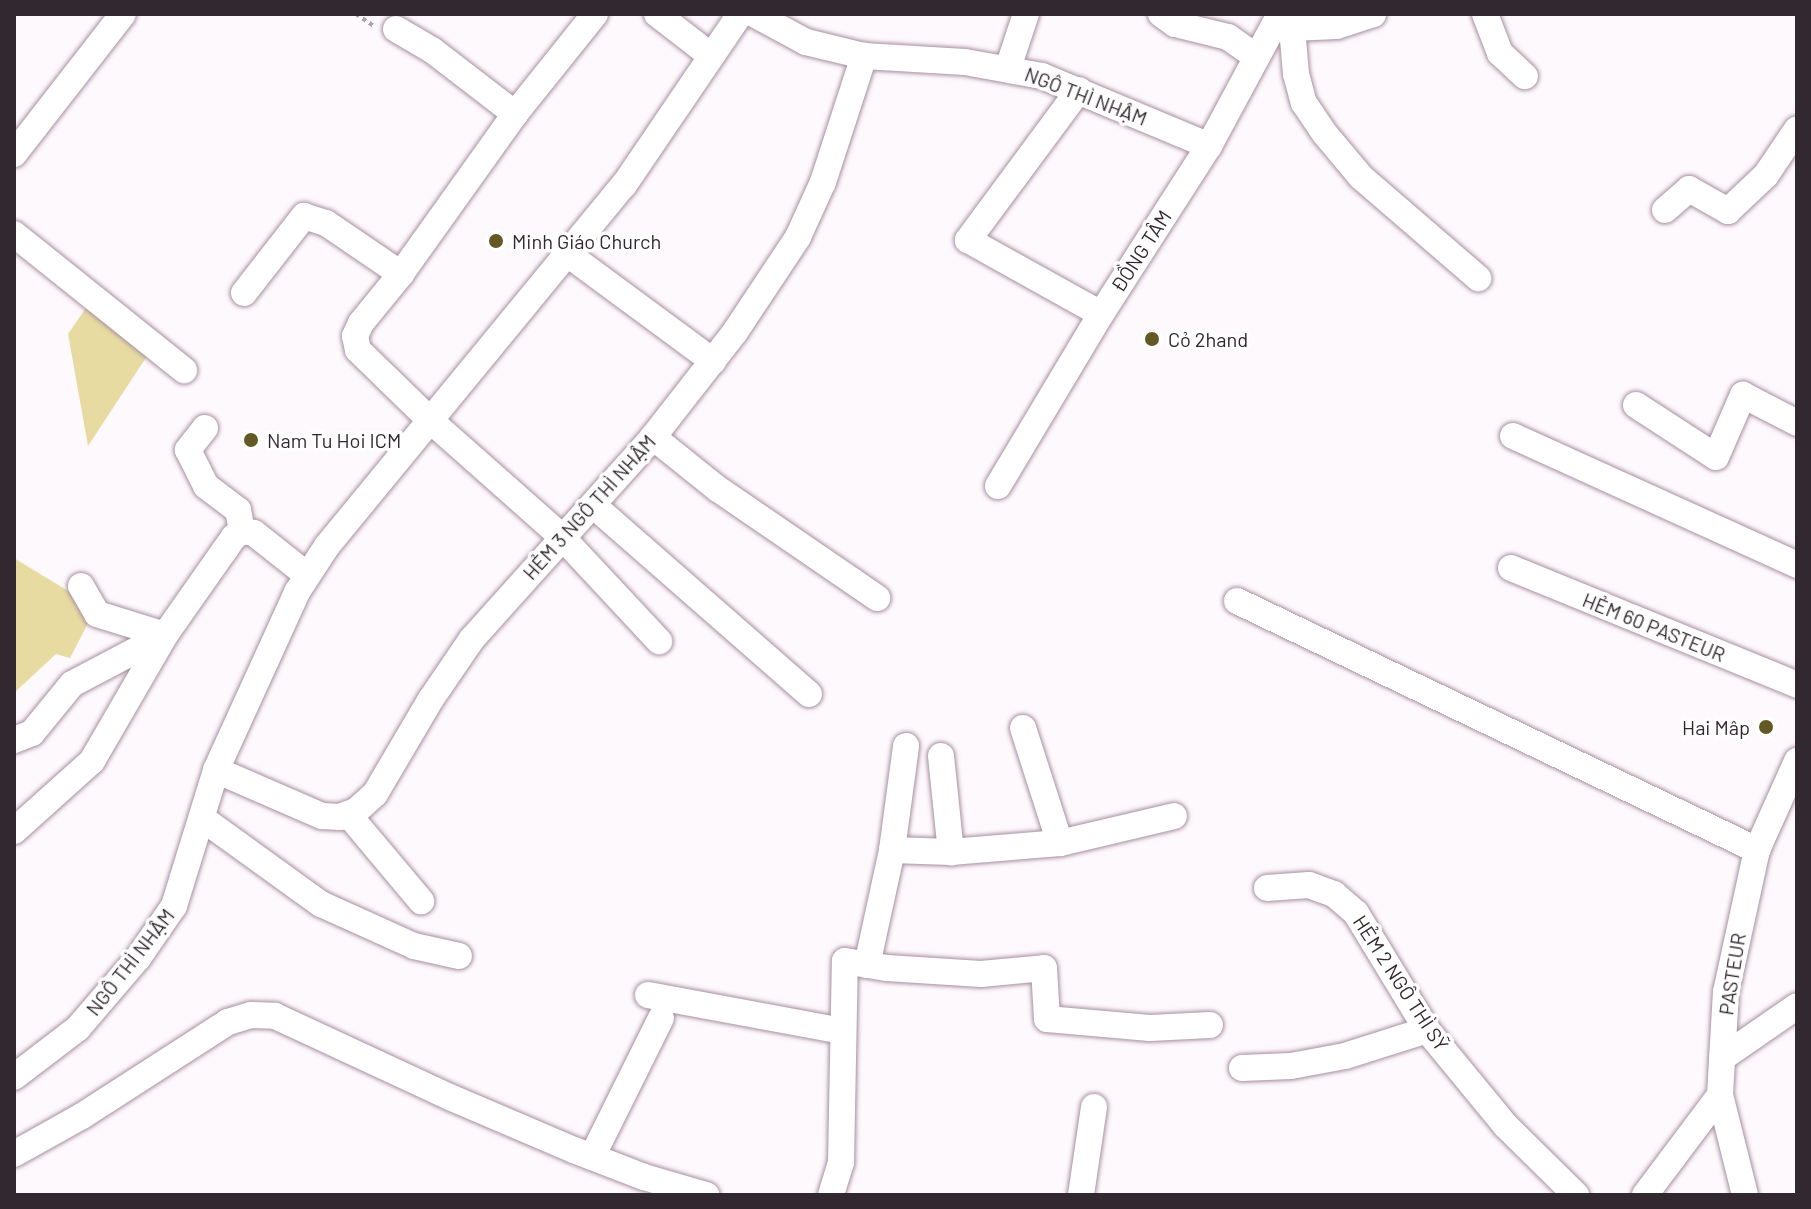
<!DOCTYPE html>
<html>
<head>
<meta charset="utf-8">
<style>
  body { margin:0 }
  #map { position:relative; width:1811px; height:1209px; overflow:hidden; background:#fef9fd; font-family:Barlow,sans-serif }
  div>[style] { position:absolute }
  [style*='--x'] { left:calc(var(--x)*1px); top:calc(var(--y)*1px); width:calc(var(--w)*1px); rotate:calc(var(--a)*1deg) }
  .green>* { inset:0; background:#e7dba1 }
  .path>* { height:4px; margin-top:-2px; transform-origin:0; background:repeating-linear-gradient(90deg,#a7a0a6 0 4px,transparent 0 8px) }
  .roads { filter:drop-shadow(0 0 2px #a78fa0) drop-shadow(0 0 2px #a78fa0) }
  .minor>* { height:26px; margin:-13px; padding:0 13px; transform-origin:13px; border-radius:13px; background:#fff }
  .dots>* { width:22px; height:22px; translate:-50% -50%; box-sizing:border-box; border:4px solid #fff; border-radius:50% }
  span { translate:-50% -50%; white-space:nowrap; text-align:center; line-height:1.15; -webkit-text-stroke:7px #fff; paint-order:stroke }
  .street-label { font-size:20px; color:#32282f }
  .poi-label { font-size:20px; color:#32282f }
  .left { translate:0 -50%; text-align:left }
  .right { translate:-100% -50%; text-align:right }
  .frame { position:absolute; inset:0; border:16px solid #32282f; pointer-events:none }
</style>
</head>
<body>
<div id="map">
  <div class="green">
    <i style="clip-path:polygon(90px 302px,151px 350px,88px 446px,68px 334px)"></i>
    <i style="clip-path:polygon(14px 558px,96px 608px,70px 658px,56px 654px,14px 693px)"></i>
  </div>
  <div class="path">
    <i style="--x:356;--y:14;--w:22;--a:34"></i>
  </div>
  <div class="roads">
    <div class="minor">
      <i style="--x:595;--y:14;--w:128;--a:128.7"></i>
      <i style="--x:515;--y:114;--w:196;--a:125.5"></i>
      <i style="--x:401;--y:274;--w:63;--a:129.2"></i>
      <i style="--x:361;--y:323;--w:14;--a:115"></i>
      <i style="--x:355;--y:336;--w:14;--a:78"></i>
      <i style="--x:358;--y:350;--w:102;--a:44.2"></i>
      <i style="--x:431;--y:421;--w:174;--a:41.5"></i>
      <i style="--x:561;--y:536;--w:144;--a:47"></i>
      <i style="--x:657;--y:14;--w:67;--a:37.7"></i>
      <i style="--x:754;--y:14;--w:59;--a:28.3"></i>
      <i style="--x:806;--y:42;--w:60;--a:13.6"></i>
      <i style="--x:864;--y:56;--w:101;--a:3.4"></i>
      <i style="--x:965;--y:62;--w:78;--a:10.3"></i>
      <i style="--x:1042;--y:76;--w:181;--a:22.7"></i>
      <i style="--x:1161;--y:14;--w:17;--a:36"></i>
      <i style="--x:1175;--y:24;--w:55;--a:13.8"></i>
      <i style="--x:1228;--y:37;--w:35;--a:35"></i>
      <i style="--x:1485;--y:14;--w:42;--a:69"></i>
      <i style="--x:1500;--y:53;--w:34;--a:43"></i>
      <i style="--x:1278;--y:25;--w:14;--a:12"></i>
      <i style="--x:1292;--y:28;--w:45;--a:-2.5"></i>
      <i style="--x:1337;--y:26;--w:38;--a:-18"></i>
      <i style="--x:1292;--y:28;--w:46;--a:85"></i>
      <i style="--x:1296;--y:74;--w:30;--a:75"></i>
      <i style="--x:1304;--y:103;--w:37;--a:56"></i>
      <i style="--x:1325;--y:134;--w:56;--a:50.1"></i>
      <i style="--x:1361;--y:177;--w:155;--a:40.8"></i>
      <i style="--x:396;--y:29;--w:42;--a:30.3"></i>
      <i style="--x:432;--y:50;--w:105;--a:37.6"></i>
      <i style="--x:1008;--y:68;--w:57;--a:-71.6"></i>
      <i style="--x:1079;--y:90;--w:187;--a:126.5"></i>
      <i style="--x:968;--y:240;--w:152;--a:29.1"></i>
      <i style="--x:14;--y:154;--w:177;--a:-52.1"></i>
      <i style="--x:1665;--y:210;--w:32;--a:-41"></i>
      <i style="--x:1689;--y:189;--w:45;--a:29.4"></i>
      <i style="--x:1728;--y:211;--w:52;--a:-43.5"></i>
      <i style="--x:1766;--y:175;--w:55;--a:-56"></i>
      <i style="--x:14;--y:234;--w:218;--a:38.7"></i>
      <i style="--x:569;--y:255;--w:179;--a:36.4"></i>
      <i style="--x:244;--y:293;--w:98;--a:-52.1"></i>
      <i style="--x:304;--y:216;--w:23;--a:18"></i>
      <i style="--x:326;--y:223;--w:91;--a:34.2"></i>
      <i style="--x:1636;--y:405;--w:95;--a:33"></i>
      <i style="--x:1716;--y:457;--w:68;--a:-66.5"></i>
      <i style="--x:1743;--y:395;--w:61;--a:27.4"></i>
      <i style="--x:205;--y:428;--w:28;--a:128"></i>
      <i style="--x:188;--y:450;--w:40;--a:63.4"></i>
      <i style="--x:206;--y:486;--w:40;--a:37"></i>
      <i style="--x:238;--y:510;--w:21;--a:79"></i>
      <i style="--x:1513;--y:436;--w:312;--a:24.4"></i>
      <i style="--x:653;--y:437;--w:83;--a:38.7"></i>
      <i style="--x:718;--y:489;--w:193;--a:34.4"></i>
      <i style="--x:998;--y:486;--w:200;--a:-59.1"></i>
      <i style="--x:1101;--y:314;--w:200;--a:-57.3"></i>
      <i style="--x:1209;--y:146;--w:150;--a:-61.7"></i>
      <i style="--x:593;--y:505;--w:287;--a:41.2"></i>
      <i style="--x:1511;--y:568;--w:309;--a:22.2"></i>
      <i style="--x:81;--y:586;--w:32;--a:60"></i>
      <i style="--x:97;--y:614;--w:71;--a:17.2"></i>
      <i style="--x:1237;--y:601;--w:577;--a:25.59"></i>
      <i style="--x:1023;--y:728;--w:121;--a:72.2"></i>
      <i style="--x:14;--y:740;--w:19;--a:-21"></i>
      <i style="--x:32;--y:733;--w:63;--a:-50.8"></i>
      <i style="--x:72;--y:684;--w:105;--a:-27.8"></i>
      <i style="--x:941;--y:756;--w:97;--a:84.1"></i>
      <i style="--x:216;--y:770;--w:116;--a:23.5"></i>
      <i style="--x:322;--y:816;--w:18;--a:3"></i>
      <i style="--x:340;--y:817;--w:17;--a:-21"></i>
      <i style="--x:356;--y:811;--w:25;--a:-42"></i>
      <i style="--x:375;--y:794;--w:110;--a:-59.5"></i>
      <i style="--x:431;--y:699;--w:73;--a:-55.7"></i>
      <i style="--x:472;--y:639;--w:271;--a:-48.1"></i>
      <i style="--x:653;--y:437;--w:133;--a:-52"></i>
      <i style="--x:735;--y:332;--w:114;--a:-56.4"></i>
      <i style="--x:798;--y:237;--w:60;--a:-65.6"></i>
      <i style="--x:823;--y:182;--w:133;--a:-72"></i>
      <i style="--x:348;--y:814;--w:114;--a:50"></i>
      <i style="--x:203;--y:819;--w:145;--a:35.8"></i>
      <i style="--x:321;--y:904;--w:102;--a:24.3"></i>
      <i style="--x:414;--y:946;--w:46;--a:12.5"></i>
      <i style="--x:14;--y:831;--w:105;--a:-41.9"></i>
      <i style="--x:92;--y:761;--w:146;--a:-59.9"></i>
      <i style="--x:165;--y:635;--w:120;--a:-54.9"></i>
      <i style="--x:234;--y:537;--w:10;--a:-37"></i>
      <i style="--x:242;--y:531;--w:12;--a:9"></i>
      <i style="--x:254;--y:533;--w:68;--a:38.4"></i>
      <i style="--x:892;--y:850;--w:105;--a:-82.3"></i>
      <i style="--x:1267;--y:888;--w:42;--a:-4.1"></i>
      <i style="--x:1309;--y:885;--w:27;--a:20"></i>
      <i style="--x:1334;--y:894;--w:29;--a:41"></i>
      <i style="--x:1356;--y:913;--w:137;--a:58.7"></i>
      <i style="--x:1427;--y:1030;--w:123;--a:50.6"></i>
      <i style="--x:1505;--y:1125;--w:100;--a:44.6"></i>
      <i style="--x:867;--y:965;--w:118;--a:-77.7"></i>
      <i style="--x:892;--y:850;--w:59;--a:1.9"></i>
      <i style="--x:951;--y:852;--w:109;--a:-4.7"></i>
      <i style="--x:1060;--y:843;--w:117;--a:-13.3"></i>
      <i style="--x:648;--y:995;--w:197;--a:10.5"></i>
      <i style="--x:1722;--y:1058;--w:91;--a:-34.7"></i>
      <i style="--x:1242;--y:1068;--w:49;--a:-2.3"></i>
      <i style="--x:1291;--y:1066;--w:55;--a:-10.5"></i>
      <i style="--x:1345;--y:1056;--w:86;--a:-17.6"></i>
      <i style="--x:14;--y:1077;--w:81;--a:-37.4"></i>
      <i style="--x:78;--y:1028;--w:92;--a:-49.4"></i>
      <i style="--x:138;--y:958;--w:63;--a:-55.3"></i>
      <i style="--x:174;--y:906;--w:142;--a:-72.8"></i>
      <i style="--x:216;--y:770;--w:196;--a:-65.5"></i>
      <i style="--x:297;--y:592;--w:55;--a:-56.9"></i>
      <i style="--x:327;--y:546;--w:467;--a:-50.6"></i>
      <i style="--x:624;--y:185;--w:207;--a:-55.8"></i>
      <i style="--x:14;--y:1154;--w:78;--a:-29.2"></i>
      <i style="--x:82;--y:1116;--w:174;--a:-32.8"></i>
      <i style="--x:228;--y:1022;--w:24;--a:-17"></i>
      <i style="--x:251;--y:1015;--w:24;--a:2"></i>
      <i style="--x:275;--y:1016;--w:195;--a:24.9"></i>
      <i style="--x:452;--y:1098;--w:133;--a:23.1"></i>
      <i style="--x:574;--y:1150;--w:75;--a:21.1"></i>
      <i style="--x:644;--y:1177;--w:65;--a:16.2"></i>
      <i style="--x:592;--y:1157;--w:155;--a:-63.6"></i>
      <i style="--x:831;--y:1195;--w:34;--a:-73"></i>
      <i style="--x:841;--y:1163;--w:202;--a:-88.9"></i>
      <i style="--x:845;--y:961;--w:43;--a:9.5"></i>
      <i style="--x:887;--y:968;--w:94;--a:3.7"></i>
      <i style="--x:981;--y:974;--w:63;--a:-5.4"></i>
      <i style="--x:1044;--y:968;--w:51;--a:86.6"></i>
      <i style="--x:1047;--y:1019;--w:103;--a:5"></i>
      <i style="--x:1150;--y:1028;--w:60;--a:-2.9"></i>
      <i style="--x:1081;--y:1195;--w:89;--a:-81.6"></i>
      <i style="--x:1645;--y:1195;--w:125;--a:-53.1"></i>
      <i style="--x:1745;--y:1195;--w:103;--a:-104"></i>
      <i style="--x:1720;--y:1095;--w:103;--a:-86.7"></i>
      <i style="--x:1726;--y:992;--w:145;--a:-77.7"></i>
      <i style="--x:1757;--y:850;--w:98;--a:-65.8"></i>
    </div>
  </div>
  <div class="dots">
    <i style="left:496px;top:241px;background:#635925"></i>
    <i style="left:1152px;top:339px;background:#635925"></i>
    <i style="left:251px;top:440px;background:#635925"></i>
    <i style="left:1766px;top:727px;background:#635925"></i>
  </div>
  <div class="street-label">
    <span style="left:1086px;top:96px;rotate:21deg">NGÔ THÌ NHẬM</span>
    <span style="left:1141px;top:251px;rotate:-57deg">ĐỒNG TÂM</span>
    <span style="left:589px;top:507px;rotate:-48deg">HẺM 3 NGÔ THÌ NHẬM</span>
    <span style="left:1654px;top:627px;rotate:22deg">HẺM 60 PASTEUR</span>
    <span style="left:130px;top:962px;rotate:-52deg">NGÔ THÌ NHẬM</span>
    <span style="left:1732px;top:974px;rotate:-81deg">PASTEUR</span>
    <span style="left:1401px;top:983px;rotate:57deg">HẺM 2 NGÔ THÌ SỸ</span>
  </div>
  <div class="poi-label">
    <span class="left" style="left:512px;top:241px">Minh Giáo Church</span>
    <span class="left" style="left:1168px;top:339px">Cỏ 2hand</span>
    <span class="left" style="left:267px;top:440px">Nam Tu Hoi ICM</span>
    <span class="right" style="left:1750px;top:727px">Hai Mâp</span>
  </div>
  <div class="frame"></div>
</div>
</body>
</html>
